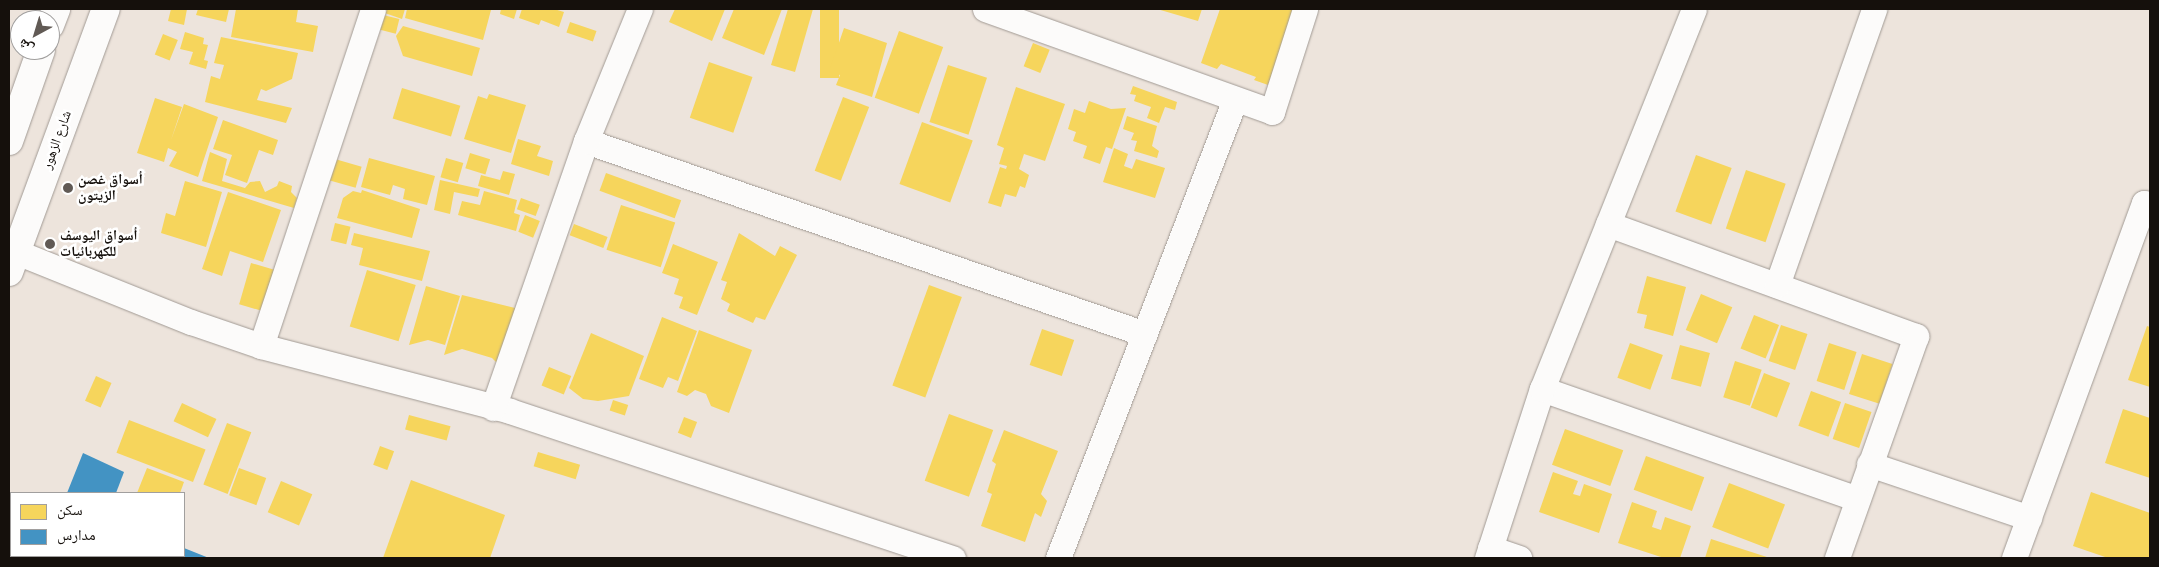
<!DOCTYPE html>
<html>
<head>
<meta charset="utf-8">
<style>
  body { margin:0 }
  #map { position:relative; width:2159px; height:567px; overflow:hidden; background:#ede4dc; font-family:Karla,"Noto Naskh Arabic",sans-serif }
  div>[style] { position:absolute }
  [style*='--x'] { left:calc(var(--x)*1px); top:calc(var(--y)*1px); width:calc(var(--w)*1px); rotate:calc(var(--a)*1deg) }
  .homes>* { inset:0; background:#f6d55c; transform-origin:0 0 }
  .schools>* { inset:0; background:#4393c3 }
  .roads { filter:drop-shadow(0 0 1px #a19a94) drop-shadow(0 0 1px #a19a94) }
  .minor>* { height:25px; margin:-12.5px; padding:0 12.5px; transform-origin:12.5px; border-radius:12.5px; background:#fcfbfa }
  .secondary>* { height:28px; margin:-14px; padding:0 14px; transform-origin:14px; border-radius:14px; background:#fcfbfa }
  .dots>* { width:14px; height:14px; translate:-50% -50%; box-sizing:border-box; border:2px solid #fff; border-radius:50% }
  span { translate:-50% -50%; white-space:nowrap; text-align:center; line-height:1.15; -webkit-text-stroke:5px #fff; paint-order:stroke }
  .street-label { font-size:14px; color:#15100c }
  .poi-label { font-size:14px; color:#15100c; font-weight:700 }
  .left { translate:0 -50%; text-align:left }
  .frame { position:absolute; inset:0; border:10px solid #15100c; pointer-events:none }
  .legend { position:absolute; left:10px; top:492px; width:175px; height:65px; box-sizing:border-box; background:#fff; border:1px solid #a19f9e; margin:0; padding:6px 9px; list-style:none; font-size:15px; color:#15100c }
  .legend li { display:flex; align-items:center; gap:10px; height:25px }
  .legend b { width:25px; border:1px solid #a19f9e }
  .north { position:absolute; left:10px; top:10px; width:50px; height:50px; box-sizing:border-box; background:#fff; border:1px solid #a19f9e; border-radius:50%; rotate:219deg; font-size:14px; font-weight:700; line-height:20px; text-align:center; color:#15100c }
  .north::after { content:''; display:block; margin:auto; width:18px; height:22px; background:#615a55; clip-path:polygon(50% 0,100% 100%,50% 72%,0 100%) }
</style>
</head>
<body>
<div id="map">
  <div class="homes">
    <i style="clip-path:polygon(171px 9px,187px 9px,184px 25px,168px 21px)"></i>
    <i style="clip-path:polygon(198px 9px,229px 9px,226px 22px,196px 15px)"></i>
    <i style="clip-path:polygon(236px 9px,298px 9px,296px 22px,318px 26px,313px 52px,231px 37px)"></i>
    <i style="clip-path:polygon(380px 9px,405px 9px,402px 19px,379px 11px)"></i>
    <i style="clip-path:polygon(407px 9px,486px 9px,491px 10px,483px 40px,405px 18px)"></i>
    <i style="clip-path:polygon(501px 9px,517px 9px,514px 19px,500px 14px)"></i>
    <i style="clip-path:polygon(522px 9px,554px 9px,564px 12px,559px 27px,541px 20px,539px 25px,519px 18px)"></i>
    <i style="clip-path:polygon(675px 9px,725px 9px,712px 41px,669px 22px)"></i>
    <i style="clip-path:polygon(734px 9px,782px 9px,764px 55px,722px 38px)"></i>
    <i style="clip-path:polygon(788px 9px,813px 9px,795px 72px,771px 65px)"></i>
    <i style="left:820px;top:9px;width:19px;height:69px"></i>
    <i style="clip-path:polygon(1157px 9px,1202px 9px,1198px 21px)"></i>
    <i style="clip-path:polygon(1220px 9px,1295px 9px,1268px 85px,1254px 80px,1256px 77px,1221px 64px,1217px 69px,1201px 63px)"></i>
    <i style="left:379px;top:14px;width:21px;height:15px;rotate:14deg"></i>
    <i style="left:570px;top:22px;width:28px;height:11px;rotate:19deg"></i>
    <i style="clip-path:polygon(403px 26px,480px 48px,472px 76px,403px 56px,396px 36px)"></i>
    <i style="clip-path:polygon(844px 28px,887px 43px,872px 97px,836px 85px,840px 75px,829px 72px)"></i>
    <i style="left:899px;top:31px;width:47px;height:71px;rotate:20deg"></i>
    <i style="clip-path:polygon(185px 32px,204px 38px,203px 44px,208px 45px,204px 60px,208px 61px,206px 69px,189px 64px,193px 52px,180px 49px)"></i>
    <i style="left:163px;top:34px;width:16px;height:22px;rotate:22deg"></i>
    <i style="clip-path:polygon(221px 37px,298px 53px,292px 79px,266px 91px,261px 89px,257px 100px,292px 108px,286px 123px,205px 102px,211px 76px,220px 79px,224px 65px,214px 63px)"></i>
    <i style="left:1033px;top:43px;width:18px;height:25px;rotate:22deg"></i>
    <i style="left:709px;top:62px;width:46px;height:59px;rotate:19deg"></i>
    <i style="left:948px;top:65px;width:41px;height:60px;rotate:18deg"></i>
    <i style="clip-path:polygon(1133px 86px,1177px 102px,1175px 110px,1165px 107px,1159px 123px,1147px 118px,1151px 107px,1134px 101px,1136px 95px,1130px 94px)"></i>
    <i style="clip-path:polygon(1016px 87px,1065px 104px,1045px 161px,1024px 154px,1019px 169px,1029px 175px,1025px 188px,1020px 186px,1016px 197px,1005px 194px,1001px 207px,988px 203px,1000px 167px,1006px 169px,1007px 166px,999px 164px,1004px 148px,997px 145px)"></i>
    <i style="left:402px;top:88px;width:61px;height:32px;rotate:17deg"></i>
    <i style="clip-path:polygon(489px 94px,526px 105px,511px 153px,464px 139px,478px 96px,487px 99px)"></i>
    <i style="left:843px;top:97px;width:28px;height:79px;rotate:21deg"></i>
    <i style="clip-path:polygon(155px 98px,182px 107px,171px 140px,184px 104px,218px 117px,198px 177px,169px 166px,177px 152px,168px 148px,164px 162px,137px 153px)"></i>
    <i style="clip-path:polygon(1089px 101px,1111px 109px,1126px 108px,1112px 149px,1106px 147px,1100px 164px,1083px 158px,1087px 146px,1073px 141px,1076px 132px,1068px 129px,1074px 109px,1085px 113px)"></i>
    <i style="clip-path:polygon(1127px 116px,1157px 126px,1152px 146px,1159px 151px,1157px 158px,1134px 151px,1137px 141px,1131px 140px,1134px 133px,1123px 129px)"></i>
    <i style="clip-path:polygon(223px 120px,278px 140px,273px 155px,259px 150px,247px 183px,225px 175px,232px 155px,213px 149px)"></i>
    <i style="left:922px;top:122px;width:54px;height:66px;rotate:20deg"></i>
    <i style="clip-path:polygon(518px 139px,541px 146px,537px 156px,553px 161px,549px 176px,511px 164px)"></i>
    <i style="clip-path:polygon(1114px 148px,1128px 154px,1124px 166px,1132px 169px,1136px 159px,1165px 168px,1155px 198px,1103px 182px)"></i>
    <i style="clip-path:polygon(210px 152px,227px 159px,222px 181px,245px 188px,250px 182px,260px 181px,265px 192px,277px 186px,279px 181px,292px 186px,291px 192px,297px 198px,294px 208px,202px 181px)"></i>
    <i style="left:470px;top:153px;width:21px;height:16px;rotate:17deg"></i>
    <i style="left:1696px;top:155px;width:38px;height:60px;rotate:20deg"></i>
    <i style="left:328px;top:157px;width:35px;height:22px;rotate:16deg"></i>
    <i style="clip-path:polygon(369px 158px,435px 176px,427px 205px,403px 199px,405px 189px,393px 185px,390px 195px,361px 187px)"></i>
    <i style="left:446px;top:158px;width:18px;height:20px;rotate:16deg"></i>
    <i style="left:1746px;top:170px;width:42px;height:62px;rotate:19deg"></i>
    <i style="clip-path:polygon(503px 171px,515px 174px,509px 195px,478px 186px,481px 175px,500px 180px)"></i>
    <i style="left:606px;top:173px;width:80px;height:19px;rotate:20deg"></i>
    <i style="clip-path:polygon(440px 180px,480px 189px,478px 197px,454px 192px,450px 214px,434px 210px)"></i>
    <i style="clip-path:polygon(185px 181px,222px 192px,206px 247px,161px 233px,166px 213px,175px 216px)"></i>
    <i style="clip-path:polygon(362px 190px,420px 209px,412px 238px,337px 218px,343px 198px,353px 191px,361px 193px)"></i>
    <i style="clip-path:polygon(484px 191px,517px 200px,514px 213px,520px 215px,516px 231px,458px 215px,462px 201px,480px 205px)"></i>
    <i style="clip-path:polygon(228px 192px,281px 210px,263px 262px,230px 251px,222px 276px,202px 269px)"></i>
    <i style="left:521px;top:198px;width:20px;height:12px;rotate:20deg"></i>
    <i style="left:621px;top:205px;width:57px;height:47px;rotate:18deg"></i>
    <i style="left:525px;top:215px;width:16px;height:18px;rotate:22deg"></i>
    <i style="left:335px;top:223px;width:16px;height:18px;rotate:14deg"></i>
    <i style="left:574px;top:224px;width:36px;height:12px;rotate:21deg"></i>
    <i style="clip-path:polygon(354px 233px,430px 251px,422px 281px,359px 265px,363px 248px,351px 245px)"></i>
    <i style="clip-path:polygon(739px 233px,775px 256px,780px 246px,797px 255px,765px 320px,756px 317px,753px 323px,727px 311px,730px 304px,721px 299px,727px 282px,721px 280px)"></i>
    <i style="clip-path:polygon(673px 244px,718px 262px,697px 315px,679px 308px,683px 297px,674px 294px,679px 279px,662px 273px)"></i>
    <i style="left:251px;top:263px;width:25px;height:43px;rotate:16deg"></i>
    <i style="left:367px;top:270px;width:51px;height:59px;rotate:17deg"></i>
    <i style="clip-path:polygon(1647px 276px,1686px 287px,1673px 336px,1644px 328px,1647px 315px,1637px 313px)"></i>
    <i style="left:929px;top:285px;width:35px;height:107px;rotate:20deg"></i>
    <i style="clip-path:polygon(426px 286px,460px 296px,445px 345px,428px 340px,409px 345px)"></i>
    <i style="left:1701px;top:294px;width:34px;height:39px;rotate:23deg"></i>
    <i style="clip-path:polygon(462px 295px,523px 310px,504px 370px,492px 358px,462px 349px,444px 355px)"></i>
    <i style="left:1754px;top:315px;width:27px;height:36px;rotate:22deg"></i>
    <i style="clip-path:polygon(662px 317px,697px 331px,678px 381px,668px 377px,663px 388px,639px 379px)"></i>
    <i style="left:1781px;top:325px;width:28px;height:38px;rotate:19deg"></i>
    <i style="clip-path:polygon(2147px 326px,2150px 327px,2150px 387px,2128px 380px)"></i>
    <i style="left:1042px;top:329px;width:34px;height:38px;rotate:19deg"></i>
    <i style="clip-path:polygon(699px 330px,752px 350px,729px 413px,711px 406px,706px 394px,695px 390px,687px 396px,677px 392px)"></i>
    <i style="clip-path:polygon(591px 333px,644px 356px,629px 396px,598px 401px,583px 399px,569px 388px)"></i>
    <i style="left:1630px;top:343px;width:35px;height:37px;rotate:20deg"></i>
    <i style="left:1829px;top:343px;width:29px;height:40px;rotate:18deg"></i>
    <i style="left:1680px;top:345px;width:31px;height:35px;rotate:15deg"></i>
    <i style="left:1862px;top:354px;width:32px;height:42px;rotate:18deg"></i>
    <i style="left:1735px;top:361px;width:28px;height:38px;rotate:18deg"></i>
    <i style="left:549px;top:367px;width:24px;height:20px;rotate:22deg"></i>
    <i style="left:1764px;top:373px;width:28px;height:37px;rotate:21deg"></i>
    <i style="left:96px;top:376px;width:17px;height:27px;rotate:24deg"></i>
    <i style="left:1811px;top:391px;width:32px;height:37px;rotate:20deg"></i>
    <i style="left:613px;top:400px;width:16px;height:11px;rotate:18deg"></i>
    <i style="left:182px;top:403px;width:38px;height:20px;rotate:25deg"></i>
    <i style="left:1845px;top:403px;width:28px;height:38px;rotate:19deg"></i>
    <i style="clip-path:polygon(2123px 409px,2150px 418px,2150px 478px,2105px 463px)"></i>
    <i style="left:949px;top:414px;width:47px;height:71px;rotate:20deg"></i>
    <i style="left:409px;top:415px;width:43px;height:15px;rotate:15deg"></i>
    <i style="left:684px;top:417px;width:14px;height:17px;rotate:21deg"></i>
    <i style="left:129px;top:420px;width:82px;height:35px;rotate:21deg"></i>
    <i style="left:227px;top:423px;width:26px;height:66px;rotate:21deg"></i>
    <i style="left:1565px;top:429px;width:62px;height:38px;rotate:20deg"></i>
    <i style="clip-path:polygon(1004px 430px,1058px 451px,1041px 494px,1047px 501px,1041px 517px,1035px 513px,1025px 542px,981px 526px,992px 494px,987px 492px,996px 464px,992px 461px)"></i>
    <i style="left:380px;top:446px;width:15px;height:20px;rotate:20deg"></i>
    <i style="left:538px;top:452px;width:44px;height:15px;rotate:17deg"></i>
    <i style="left:1646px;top:456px;width:62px;height:36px;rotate:20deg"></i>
    <i style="clip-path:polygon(147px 468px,184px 482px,180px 493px,137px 493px)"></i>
    <i style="left:239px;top:468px;width:29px;height:29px;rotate:20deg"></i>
    <i style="clip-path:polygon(1553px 472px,1578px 481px,1573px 494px,1580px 496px,1584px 484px,1612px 494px,1599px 533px,1539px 512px)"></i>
    <i style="clip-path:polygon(411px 480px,505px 515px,490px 558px,383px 558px)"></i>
    <i style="left:281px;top:481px;width:34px;height:34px;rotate:23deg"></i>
    <i style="left:1729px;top:483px;width:60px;height:47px;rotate:21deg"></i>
    <i style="clip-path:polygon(2091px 492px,2150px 513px,2150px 558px,2108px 558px,2073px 546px)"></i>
    <i style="clip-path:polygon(1632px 502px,1657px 511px,1652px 527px,1661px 530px,1665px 517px,1691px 526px,1680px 558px,1664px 558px,1618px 543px)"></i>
    <i style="clip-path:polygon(1711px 539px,1770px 558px,1705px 558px)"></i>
  </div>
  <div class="schools">
    <i style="clip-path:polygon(83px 453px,124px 472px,116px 493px,67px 493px)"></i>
    <i style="clip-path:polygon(184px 548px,209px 558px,60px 558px,184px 556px)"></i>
  </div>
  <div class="roads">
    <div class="minor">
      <i style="--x:985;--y:9;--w:305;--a:19.7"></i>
      <i style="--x:1272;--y:112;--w:108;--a:-72.2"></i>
      <i style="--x:586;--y:141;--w:591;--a:19.05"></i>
      <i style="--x:1608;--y:224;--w:328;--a:20"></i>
      <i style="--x:1916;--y:336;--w:236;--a:109.6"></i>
      <i style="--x:9;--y:249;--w:196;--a:21.9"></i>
      <i style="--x:191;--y:322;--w:74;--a:18.9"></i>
      <i style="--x:261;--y:346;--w:257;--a:14.6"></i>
      <i style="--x:510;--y:411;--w:467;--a:18.4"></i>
      <i style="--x:1777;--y:285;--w:293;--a:-70.6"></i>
      <i style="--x:261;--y:346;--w:355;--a:-71.6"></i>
      <i style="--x:1542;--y:389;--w:334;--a:19.2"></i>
      <i style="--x:493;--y:408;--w:283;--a:-70.8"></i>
      <i style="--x:586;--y:141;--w:143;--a:-67.8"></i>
      <i style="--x:1869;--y:464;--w:169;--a:18.6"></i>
      <i style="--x:1490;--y:548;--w:31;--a:19"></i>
      <i style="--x:1058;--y:558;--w:492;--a:-68.9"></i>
      <i style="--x:1487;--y:558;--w:178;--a:-72"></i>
      <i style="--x:1542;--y:389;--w:409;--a:-68.2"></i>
      <i style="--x:2014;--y:558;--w:378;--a:-69.9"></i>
      <i style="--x:2144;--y:203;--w:6;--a:18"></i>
    </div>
    <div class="secondary">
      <i style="--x:50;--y:25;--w:17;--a:-69"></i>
      <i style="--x:9;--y:141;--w:96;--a:-70.6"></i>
      <i style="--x:9;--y:272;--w:280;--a:-69.8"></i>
    </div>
  </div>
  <div class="dots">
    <i style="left:68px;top:188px;background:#615a55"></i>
    <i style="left:50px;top:244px;background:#615a55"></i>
  </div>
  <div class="street-label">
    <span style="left:57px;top:140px;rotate:-70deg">شارع الزهور</span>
  </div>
  <div class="poi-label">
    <span class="left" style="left:78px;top:188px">أسواق غصن<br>الزيتون</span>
    <span class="left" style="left:60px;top:244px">أسواق اليوسف<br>للكهربائيات</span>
  </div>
  <div class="frame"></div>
  <ul class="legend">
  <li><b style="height:14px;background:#f6d55c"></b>سكن</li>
  <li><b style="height:14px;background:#4393c3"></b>مدارس</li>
  </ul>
  <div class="north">ش</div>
</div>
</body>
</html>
